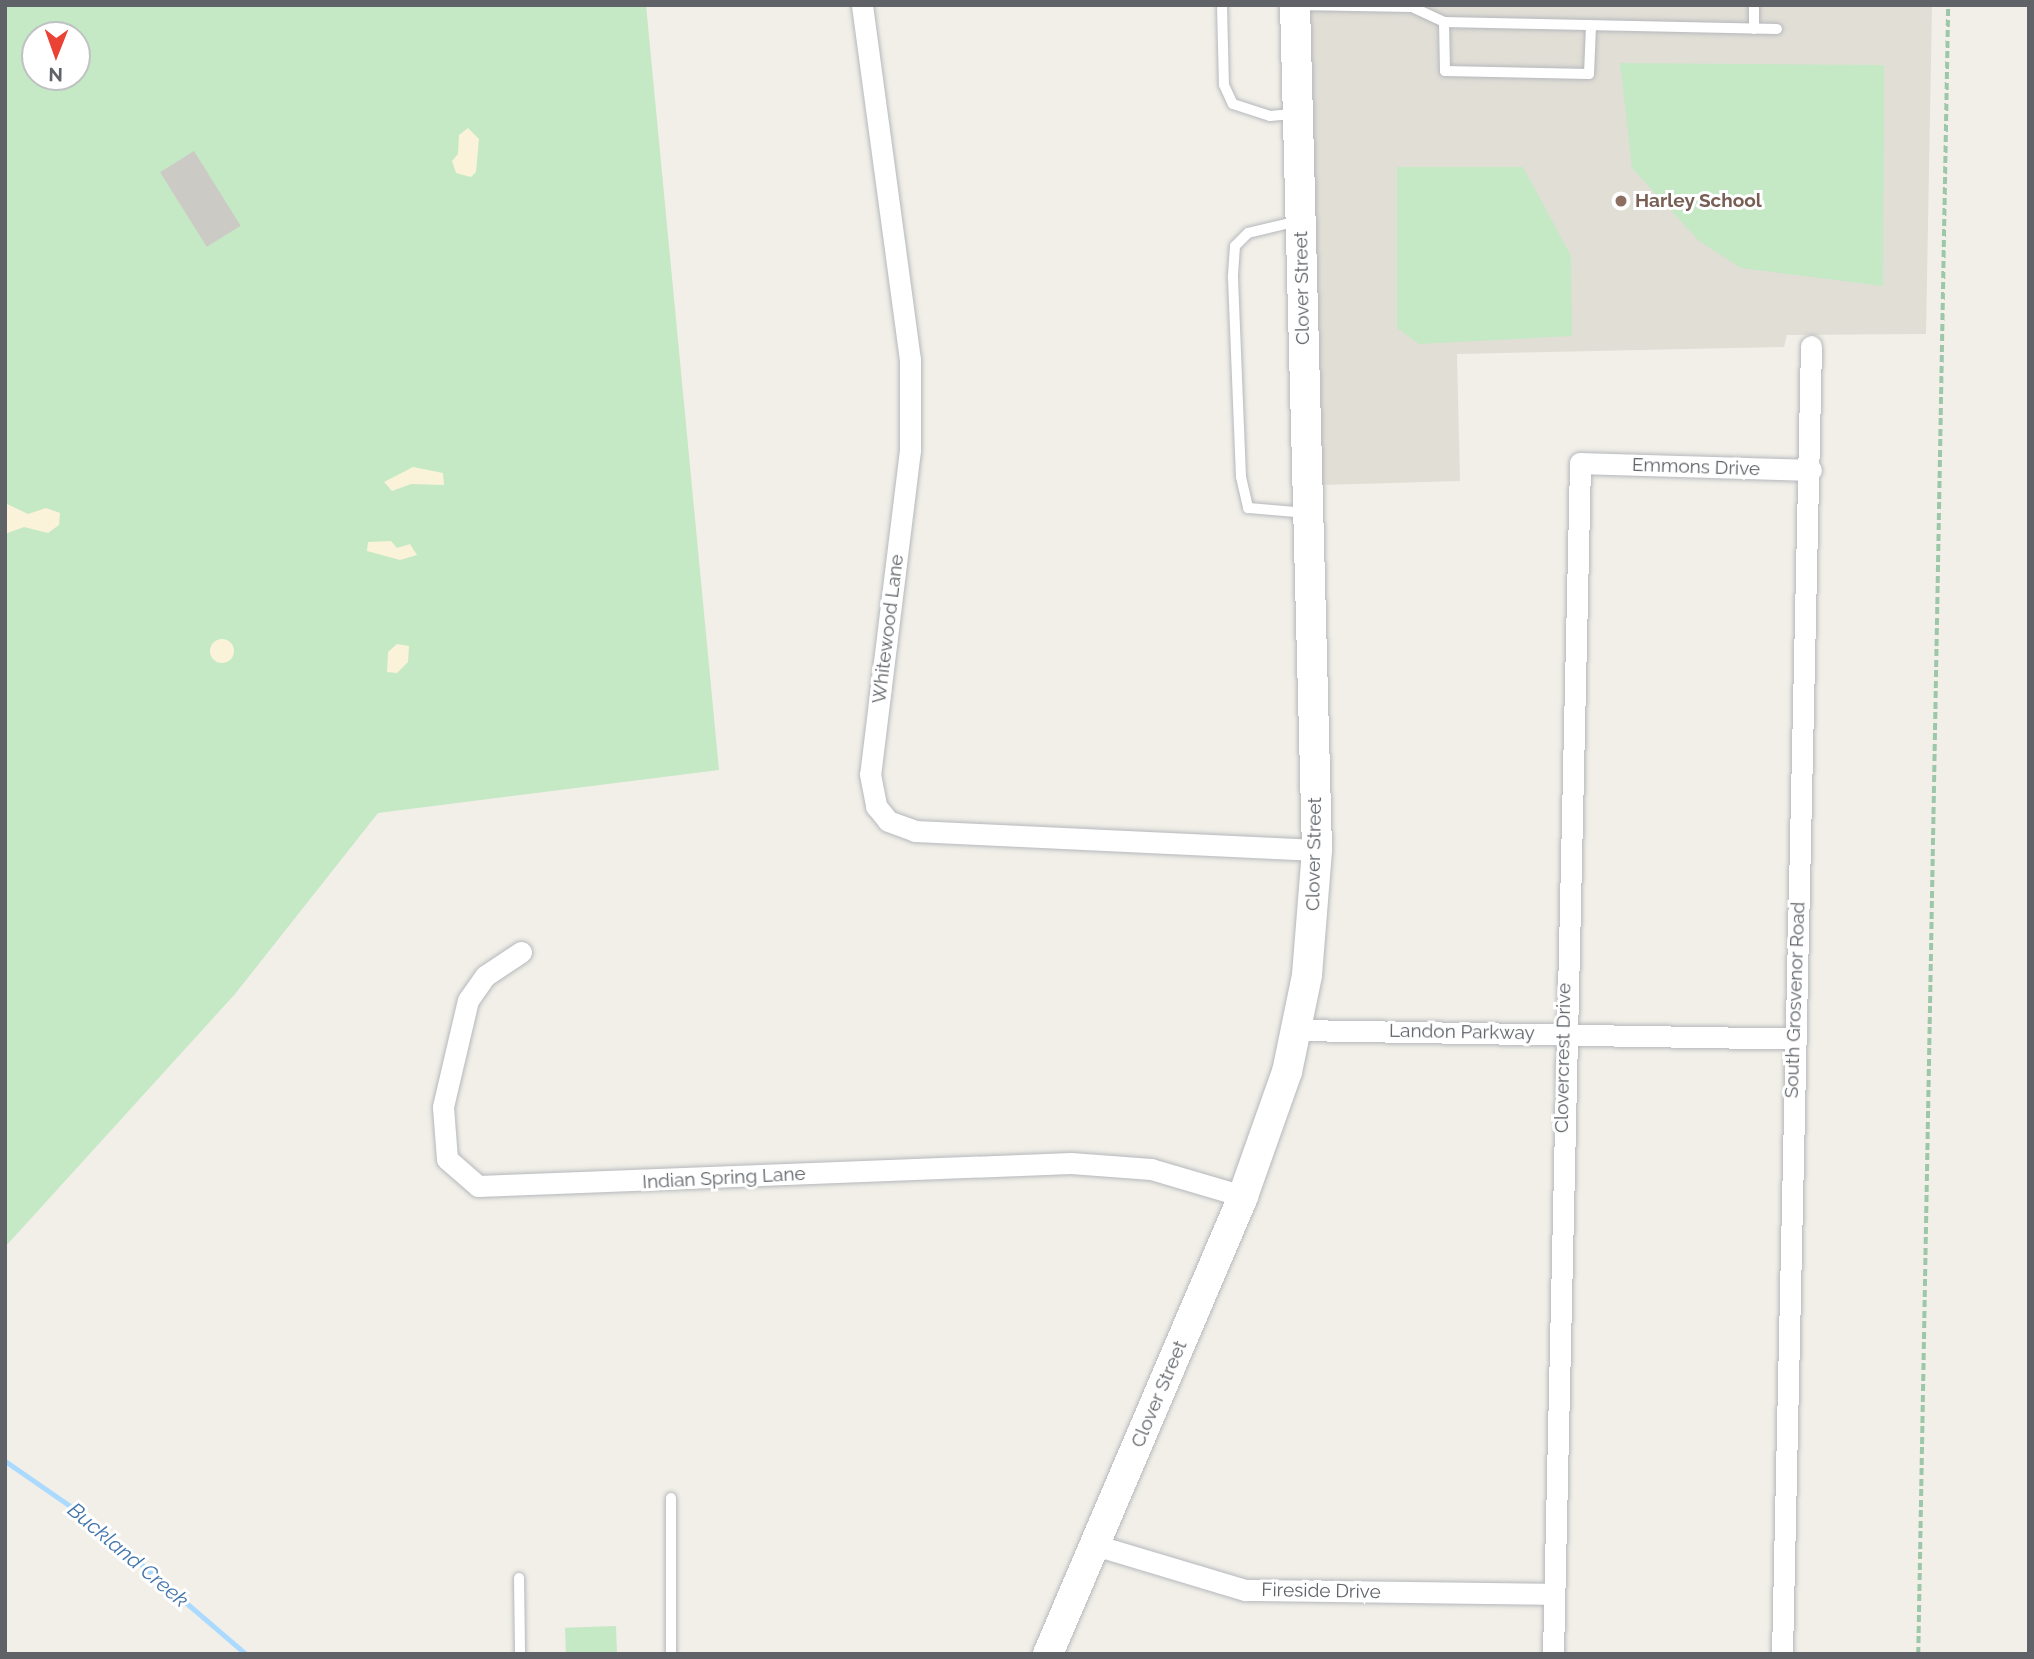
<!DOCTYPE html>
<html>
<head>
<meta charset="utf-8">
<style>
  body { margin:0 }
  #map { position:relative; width:2034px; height:1659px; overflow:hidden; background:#f1efe8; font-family:Raleway,sans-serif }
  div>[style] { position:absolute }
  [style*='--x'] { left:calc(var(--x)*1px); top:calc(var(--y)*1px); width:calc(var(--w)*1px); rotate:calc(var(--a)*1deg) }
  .education>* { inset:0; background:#e1ded6 }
  .green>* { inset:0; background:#c5e8c5; transform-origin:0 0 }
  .sand>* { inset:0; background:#fbf3d9 }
  .round { border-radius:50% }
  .stream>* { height:5px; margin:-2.5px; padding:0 2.5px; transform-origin:2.5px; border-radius:2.5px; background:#aadaff }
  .building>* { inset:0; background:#cccac5; transform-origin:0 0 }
  .path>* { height:3.5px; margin-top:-1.75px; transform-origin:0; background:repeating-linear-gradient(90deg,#9cc7a9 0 7px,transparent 0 10.5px) }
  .roads { filter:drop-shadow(0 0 2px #b5b8bc) drop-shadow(0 0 2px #b5b8bc) }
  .lane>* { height:10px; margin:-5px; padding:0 5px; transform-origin:5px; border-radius:5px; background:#fff }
  .street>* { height:21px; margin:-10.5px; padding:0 10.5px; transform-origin:10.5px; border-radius:10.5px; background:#fff }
  .secondary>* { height:30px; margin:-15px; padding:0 15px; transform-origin:15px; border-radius:15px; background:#fff }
  .dots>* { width:19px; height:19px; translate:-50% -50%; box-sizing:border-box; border:4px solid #fff; border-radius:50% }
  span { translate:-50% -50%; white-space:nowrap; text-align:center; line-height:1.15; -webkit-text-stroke:6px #fff; paint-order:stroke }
  .education-label { font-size:19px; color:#785e54; font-weight:700 }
  .left { translate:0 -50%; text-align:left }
  .street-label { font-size:19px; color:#5f6368 }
  .water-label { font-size:21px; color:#4174aa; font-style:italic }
  .frame { position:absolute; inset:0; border:7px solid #5f6368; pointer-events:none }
  .north { position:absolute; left:21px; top:21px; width:70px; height:70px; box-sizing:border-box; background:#fff; border:2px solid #bfc1c3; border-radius:50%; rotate:181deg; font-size:19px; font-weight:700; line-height:28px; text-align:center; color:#5f6368 }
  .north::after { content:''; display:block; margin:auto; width:24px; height:32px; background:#ea4335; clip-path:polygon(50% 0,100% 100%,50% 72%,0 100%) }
</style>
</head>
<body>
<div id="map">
  <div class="education">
    <i style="clip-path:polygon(1309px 5px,1932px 5px,1926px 334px,1787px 335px,1784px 347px,1457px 354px,1460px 481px,1322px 485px)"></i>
  </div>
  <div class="green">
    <i style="clip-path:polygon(evenodd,5px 5px,646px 5px,719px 770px,378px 813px,235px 994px,5px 1247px,5px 5px,35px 35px,77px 35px,77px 77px,35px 77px,35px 35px)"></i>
    <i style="clip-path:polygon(1620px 63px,1884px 65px,1883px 286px,1741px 268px,1699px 241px,1632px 168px)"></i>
    <i style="clip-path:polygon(1397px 167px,1523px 167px,1571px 256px,1572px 336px,1419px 344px,1397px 328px)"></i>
    <i style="left:616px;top:1626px;width:28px;height:51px;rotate:88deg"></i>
  </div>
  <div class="sand">
    <i style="clip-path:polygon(468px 128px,479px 139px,476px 172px,471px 177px,456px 173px,452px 161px,458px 154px,459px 135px)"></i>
    <i style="clip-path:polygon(413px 467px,443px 473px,444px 485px,411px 484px,392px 491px,384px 482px)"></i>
    <i style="clip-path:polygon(5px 503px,28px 514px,46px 508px,60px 513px,59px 525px,48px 533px,24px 527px,5px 534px)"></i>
    <i style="clip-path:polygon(391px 541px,397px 548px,410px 544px,417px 555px,400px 560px,367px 551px,368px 542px)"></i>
    <i class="round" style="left:210px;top:639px;width:24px;height:24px"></i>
    <i style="clip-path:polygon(397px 644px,409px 646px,408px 662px,397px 673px,387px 672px,388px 652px)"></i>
  </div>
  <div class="stream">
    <i style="--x:5;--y:1461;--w:98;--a:34.7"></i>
    <i style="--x:86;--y:1517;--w:211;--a:40.6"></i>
  </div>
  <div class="building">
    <i style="left:194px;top:151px;width:88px;height:40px;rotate:58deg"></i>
  </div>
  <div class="path">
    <i style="--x:1918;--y:1654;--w:1649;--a:-88.96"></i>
  </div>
  <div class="roads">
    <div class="lane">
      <i style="--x:1222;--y:5;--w:80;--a:88.6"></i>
      <i style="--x:1224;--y:85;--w:21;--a:65"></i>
      <i style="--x:1233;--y:104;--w:39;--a:18"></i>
      <i style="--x:1270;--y:116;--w:25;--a:-5"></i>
      <i style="--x:1298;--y:5;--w:114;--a:1"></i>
      <i style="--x:1412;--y:7;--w:35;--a:25"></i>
      <i style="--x:1444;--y:22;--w:333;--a:1.2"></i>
      <i style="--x:1444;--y:22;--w:49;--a:88.8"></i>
      <i style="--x:1445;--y:71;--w:144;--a:1.2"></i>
      <i style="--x:1589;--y:74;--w:47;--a:-87.6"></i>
      <i style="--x:1754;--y:29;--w:24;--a:-90"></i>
      <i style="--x:1298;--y:221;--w:51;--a:166.5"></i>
      <i style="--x:1248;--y:233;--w:18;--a:135"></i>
      <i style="--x:1235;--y:246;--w:32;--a:94"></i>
      <i style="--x:1233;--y:278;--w:199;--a:87.7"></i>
      <i style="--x:1241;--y:477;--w:32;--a:77"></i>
      <i style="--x:1248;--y:508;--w:60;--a:4.8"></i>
      <i style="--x:519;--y:1578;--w:76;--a:89.2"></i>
      <i style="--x:671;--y:1654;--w:156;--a:-90"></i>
    </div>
    <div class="street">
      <i style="--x:862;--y:5;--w:357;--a:82.3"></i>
      <i style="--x:910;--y:359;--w:91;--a:90"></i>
      <i style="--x:910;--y:450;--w:326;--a:97"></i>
      <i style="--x:870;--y:774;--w:33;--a:79"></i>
      <i style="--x:876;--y:806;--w:19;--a:51"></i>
      <i style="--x:888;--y:821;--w:29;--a:20"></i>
      <i style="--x:915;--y:831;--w:402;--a:2.7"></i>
      <i style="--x:521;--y:952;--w:43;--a:146.3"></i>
      <i style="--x:485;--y:976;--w:29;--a:125"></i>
      <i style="--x:468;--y:1000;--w:110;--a:103.2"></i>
      <i style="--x:443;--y:1107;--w:52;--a:85.6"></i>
      <i style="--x:447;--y:1159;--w:41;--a:41.1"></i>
      <i style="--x:478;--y:1186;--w:593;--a:-2.22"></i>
      <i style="--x:1071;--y:1163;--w:80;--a:4.3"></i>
      <i style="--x:1151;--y:1169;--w:96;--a:16.4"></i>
      <i style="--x:1298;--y:1030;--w:495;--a:1"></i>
      <i style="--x:1095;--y:1545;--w:157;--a:16.7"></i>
      <i style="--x:1245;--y:1590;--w:309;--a:0.7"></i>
      <i style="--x:1553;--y:1654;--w:1191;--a:-88.7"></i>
      <i style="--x:1580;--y:463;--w:231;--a:1.7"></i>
      <i style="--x:1782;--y:1654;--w:1308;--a:-88.73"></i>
    </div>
    <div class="secondary">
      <i style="--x:1048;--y:1654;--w:498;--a:-66.9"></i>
      <i style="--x:1243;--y:1196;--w:132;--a:-70.5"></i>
      <i style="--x:1287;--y:1072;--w:99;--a:-78.3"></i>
      <i style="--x:1307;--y:975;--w:125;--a:-85.4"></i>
      <i style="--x:1317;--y:850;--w:845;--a:-91.49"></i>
    </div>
  </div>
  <div class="dots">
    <i style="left:1621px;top:201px;background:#8d6e63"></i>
  </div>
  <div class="education-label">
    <span class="left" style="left:1635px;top:201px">Harley School</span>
  </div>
  <div class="street-label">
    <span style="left:1302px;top:288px;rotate:-91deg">Clover Street</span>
    <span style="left:1696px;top:467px;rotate:2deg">Emmons Drive</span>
    <span style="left:888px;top:629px;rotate:-83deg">Whitewood Lane</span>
    <span style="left:1314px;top:854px;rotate:-89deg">Clover Street</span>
    <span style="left:1795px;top:1000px;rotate:-88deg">South Grosvenor Road</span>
    <span style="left:1462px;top:1032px;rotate:1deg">Landon Parkway</span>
    <span style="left:1563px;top:1058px;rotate:-89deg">Clovercrest Drive</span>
    <span style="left:724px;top:1178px;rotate:-3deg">Indian Spring Lane</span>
    <span style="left:1159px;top:1394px;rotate:-67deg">Clover Street</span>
    <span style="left:1321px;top:1591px;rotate:1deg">Fireside Drive</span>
  </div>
  <div class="water-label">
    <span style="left:128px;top:1555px;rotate:40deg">Buckland Creek</span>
  </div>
  <div class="frame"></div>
  <div class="north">N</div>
</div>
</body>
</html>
